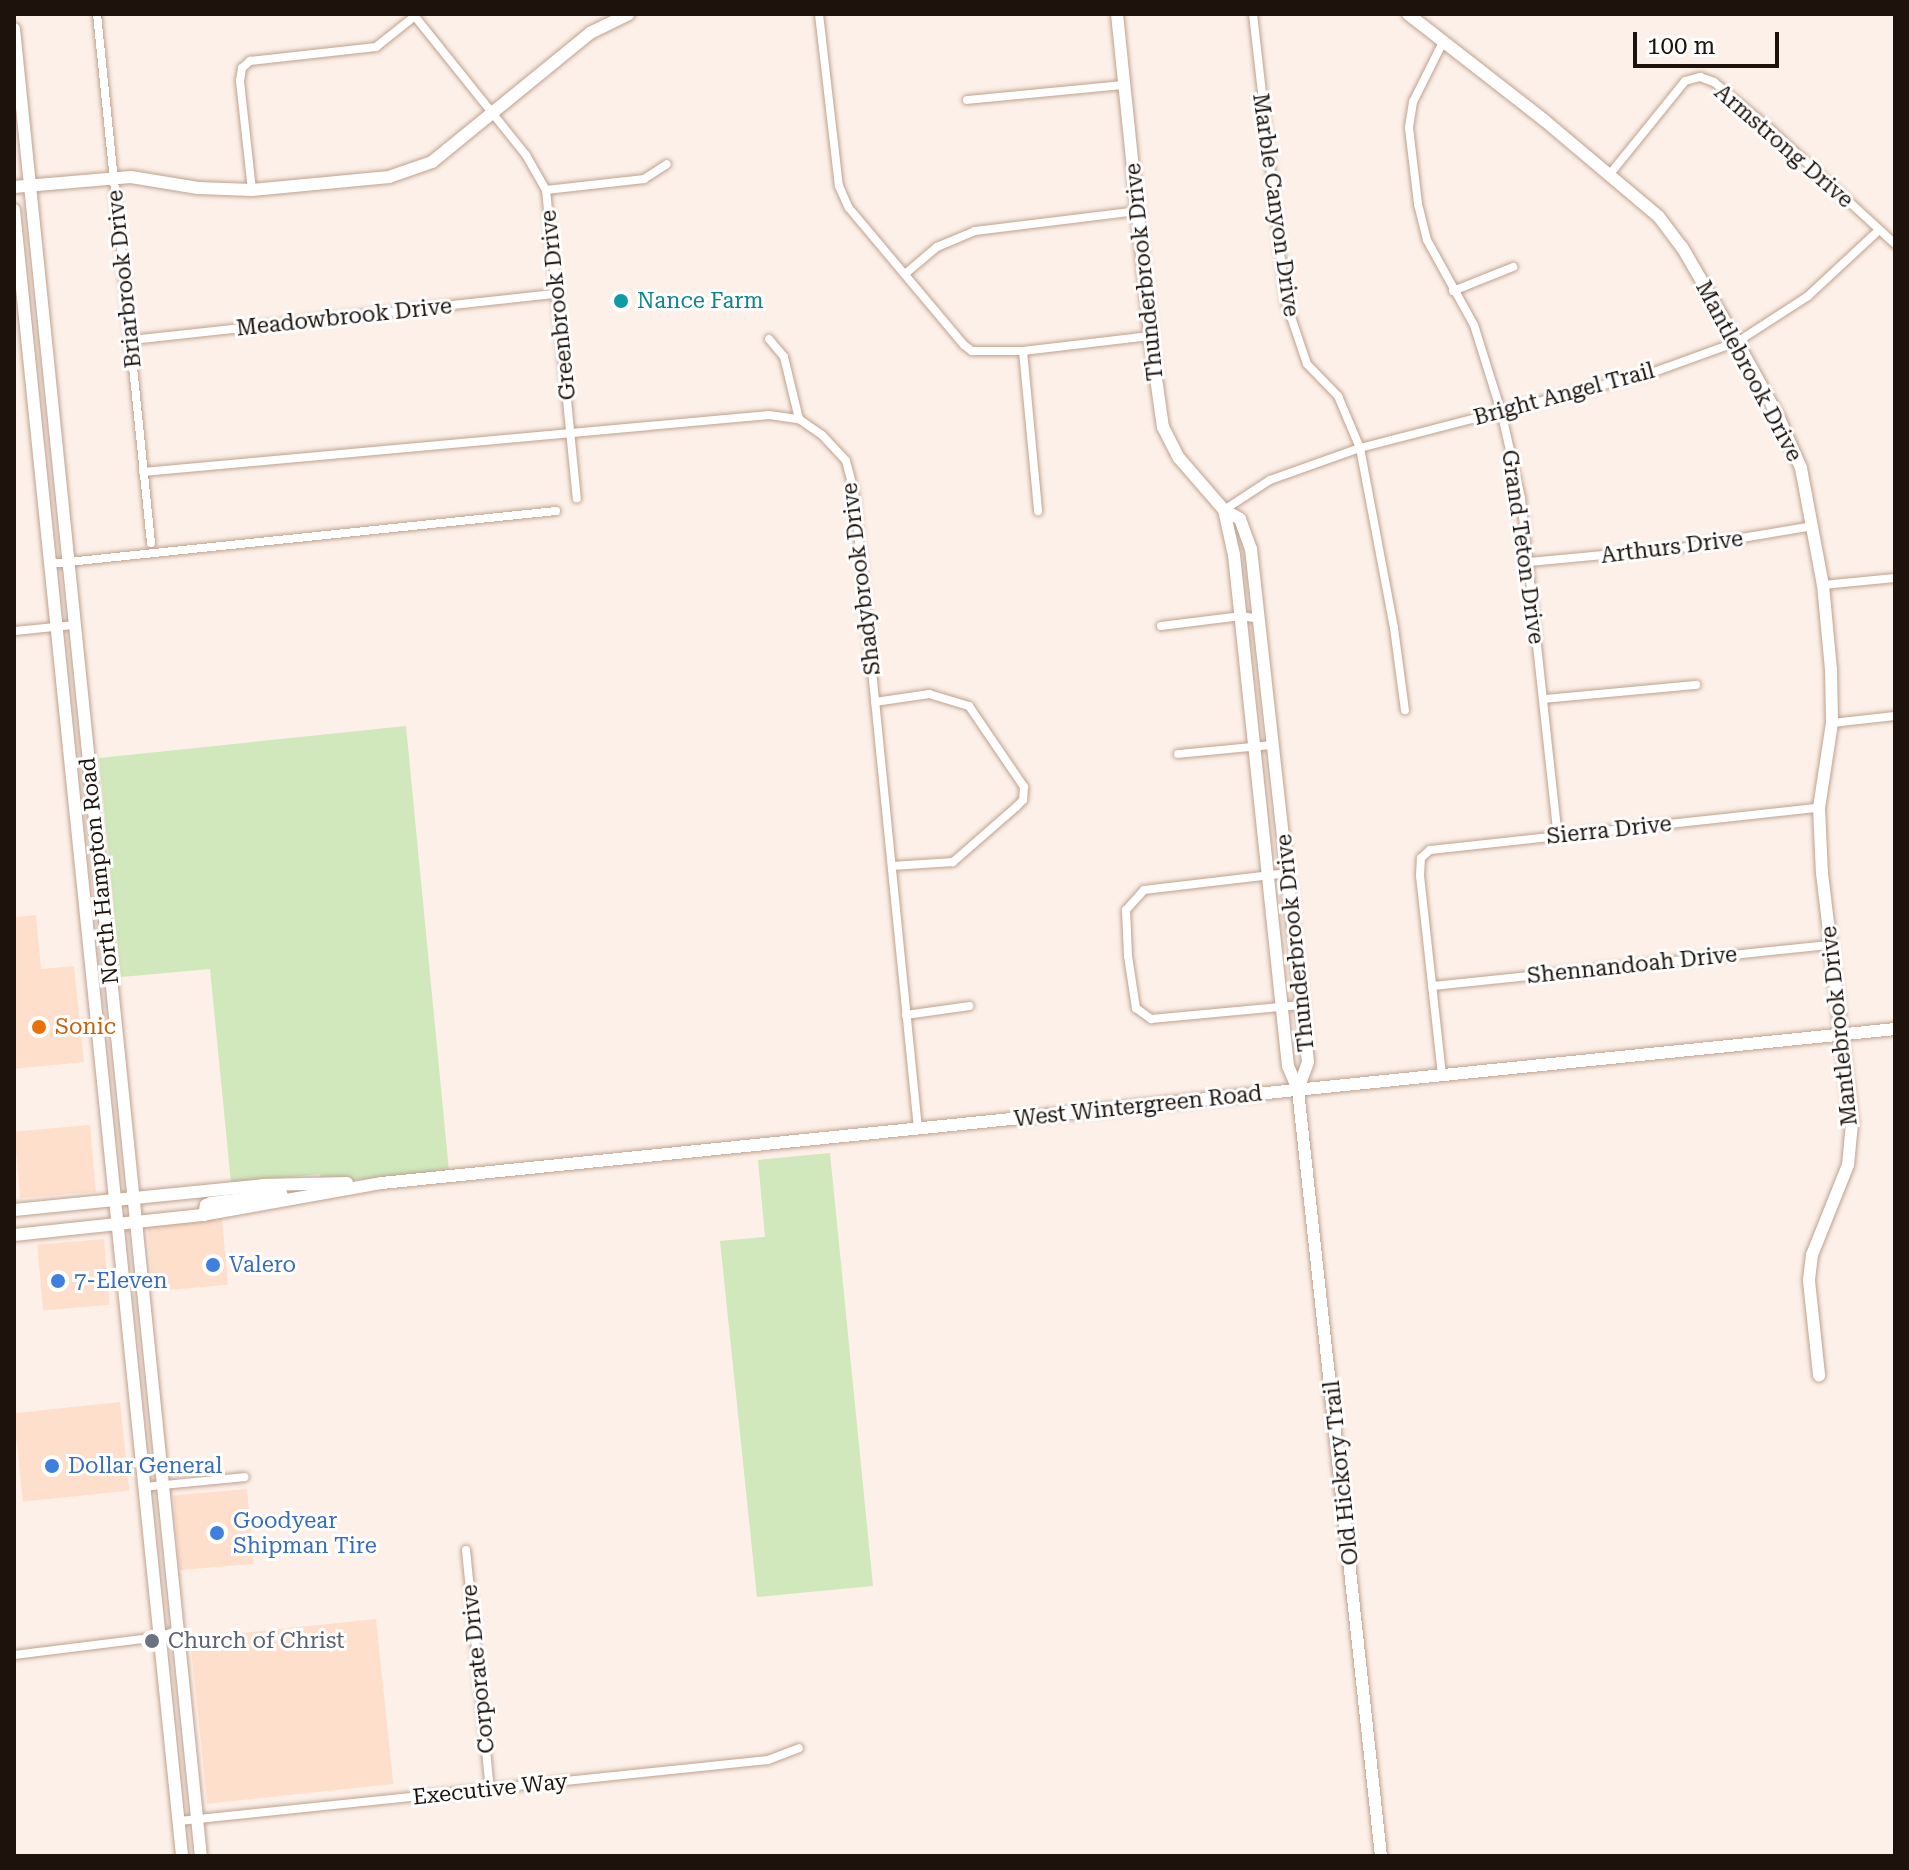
<!DOCTYPE html>
<html>
<head>
<meta charset="utf-8">
<style>
  body { margin:0 }
  #map { position:relative; width:1909px; height:1870px; overflow:hidden; background:#fdf0e8; font-family:"Roboto Serif",serif }
  div>[style] { position:absolute }
  [style*='--x'] { left:calc(var(--x)*1px); top:calc(var(--y)*1px); width:calc(var(--w)*1px); rotate:calc(var(--a)*1deg) }
  .built>* { inset:0; background:#fedfcc; transform-origin:0 0 }
  .green>* { inset:0; background:#d0e8bc }
  .roads { filter:drop-shadow(0 0 2px #bfa18f) drop-shadow(0 0 2px #bfa18f) }
  .street>* { height:8px; margin:-4px; padding:0 4px; transform-origin:4px; border-radius:4px; background:#fff }
  .secondary>* { height:12px; margin:-6px; padding:0 6px; transform-origin:6px; border-radius:6px; background:#fff }
  .dots>* { width:22px; height:22px; translate:-50% -50%; box-sizing:border-box; border:4px solid #fff; border-radius:50% }
  span { translate:-50% -50%; white-space:nowrap; text-align:center; line-height:1.15; -webkit-text-stroke:6px #fff; paint-order:stroke }
  .street-label { font-size:22px; color:#1d130c }
  .culture-label { font-size:22px; color:#0d838f }
  .left { translate:0 -50%; text-align:left }
  .food-label { font-size:22px; color:#c56008 }
  .shop-label { font-size:22px; color:#366cbe }
  .worship-label { font-size:22px; color:#5b616d }
  .frame { position:absolute; inset:0; border:16px solid #1d130c; pointer-events:none }
  .scale { position:absolute; left:1633px; top:32px; width:146px; height:36px; box-sizing:border-box; border:4px solid #1d130c; border-top:0; padding-left:10px; font-size:24px; line-height:28px; white-space:nowrap; color:#1d130c; -webkit-text-stroke:6px #fff; paint-order:stroke }
</style>
</head>
<body>
<div id="map">
  <div class="built">
    <i style="clip-path:polygon(36px 915px,41px 969px,74px 966px,84px 1062px,14px 1069px,14px 917px)"></i>
    <i style="left:90px;top:1125px;width:67px;height:76px;rotate:85deg"></i>
    <i style="left:222px;top:1218px;width:67px;height:75px;rotate:85deg"></i>
    <i style="left:104px;top:1239px;width:66px;height:67px;rotate:85deg"></i>
    <i style="left:120px;top:1402px;width:89px;height:107px;rotate:84deg"></i>
    <i style="left:247px;top:1489px;width:75px;height:74px;rotate:85deg"></i>
    <i style="left:376px;top:1619px;width:166px;height:187px;rotate:84deg"></i>
  </div>
  <div class="green">
    <i style="clip-path:polygon(406px 726px,449px 1171px,321px 1183px,320px 1174px,231px 1183px,210px 969px,121px 977px,99px 758px)"></i>
    <i style="clip-path:polygon(830px 1153px,873px 1586px,757px 1597px,720px 1241px,765px 1237px,758px 1160px)"></i>
  </div>
  <div class="roads">
    <div class="street">
      <i style="--x:97;--y:14;--w:532;--a:84.17"></i>
      <i style="--x:413;--y:14;--w:181;--a:51.3"></i>
      <i style="--x:526;--y:155;--w:40;--a:60.3"></i>
      <i style="--x:546;--y:190;--w:310;--a:84.3"></i>
      <i style="--x:819;--y:14;--w:173;--a:83.4"></i>
      <i style="--x:839;--y:186;--w:24;--a:66"></i>
      <i style="--x:849;--y:208;--w:179;--a:50"></i>
      <i style="--x:964;--y:345;--w:10;--a:37"></i>
      <i style="--x:972;--y:351;--w:51;--a:0"></i>
      <i style="--x:1023;--y:351;--w:128;--a:-6.7"></i>
      <i style="--x:1253;--y:14;--w:290;--a:83.5"></i>
      <i style="--x:1286;--y:302;--w:65;--a:71.3"></i>
      <i style="--x:1307;--y:364;--w:45;--a:45.9"></i>
      <i style="--x:1338;--y:396;--w:56;--a:67.1"></i>
      <i style="--x:1360;--y:448;--w:183;--a:79.3"></i>
      <i style="--x:1394;--y:628;--w:83;--a:82.4"></i>
      <i style="--x:1443;--y:42;--w:67;--a:116.6"></i>
      <i style="--x:1413;--y:102;--w:26;--a:99"></i>
      <i style="--x:1409;--y:128;--w:77;--a:83.2"></i>
      <i style="--x:1418;--y:204;--w:37;--a:76"></i>
      <i style="--x:1427;--y:240;--w:97;--a:61.1"></i>
      <i style="--x:1474;--y:325;--w:90;--a:72.6"></i>
      <i style="--x:1501;--y:411;--w:89;--a:77.1"></i>
      <i style="--x:1521;--y:498;--w:340;--a:83.8"></i>
      <i style="--x:967;--y:100;--w:158;--a:-5.5"></i>
      <i style="--x:1610;--y:174;--w:119;--a:-51.1"></i>
      <i style="--x:1685;--y:81;--w:16;--a:-15"></i>
      <i style="--x:1700;--y:77;--w:15;--a:20"></i>
      <i style="--x:1714;--y:82;--w:73;--a:40"></i>
      <i style="--x:1770;--y:129;--w:170;--a:42.6"></i>
      <i style="--x:252;--y:190;--w:110;--a:-96.3"></i>
      <i style="--x:240;--y:81;--w:13;--a:-81"></i>
      <i style="--x:242;--y:68;--w:11;--a:-41"></i>
      <i style="--x:250;--y:61;--w:127;--a:-6.3"></i>
      <i style="--x:376;--y:47;--w:50;--a:-38.5"></i>
      <i style="--x:546;--y:190;--w:99;--a:-6.4"></i>
      <i style="--x:644;--y:179;--w:27;--a:-33"></i>
      <i style="--x:905;--y:274;--w:42;--a:-40.2"></i>
      <i style="--x:937;--y:247;--w:41;--a:-22.8"></i>
      <i style="--x:975;--y:231;--w:163;--a:-7"></i>
      <i style="--x:1453;--y:291;--w:65;--a:-21.8"></i>
      <i style="--x:769;--y:339;--w:23;--a:50"></i>
      <i style="--x:784;--y:357;--w:64;--a:76.4"></i>
      <i style="--x:131;--y:340;--w:428;--a:-6.2"></i>
      <i style="--x:1023;--y:351;--w:161;--a:84.6"></i>
      <i style="--x:143;--y:472;--w:629;--a:-5.2"></i>
      <i style="--x:769;--y:415;--w:30;--a:8"></i>
      <i style="--x:799;--y:419;--w:28;--a:35"></i>
      <i style="--x:822;--y:435;--w:35;--a:47"></i>
      <i style="--x:846;--y:461;--w:31;--a:75"></i>
      <i style="--x:854;--y:491;--w:641;--a:84.27"></i>
      <i style="--x:1224;--y:510;--w:55;--a:-33.1"></i>
      <i style="--x:1270;--y:480;--w:96;--a:-19.6"></i>
      <i style="--x:1360;--y:448;--w:304;--a:-14.5"></i>
      <i style="--x:1654;--y:372;--w:88;--a:-19.9"></i>
      <i style="--x:1737;--y:342;--w:85;--a:-32.9"></i>
      <i style="--x:1808;--y:296;--w:97;--a:-42.9"></i>
      <i style="--x:1529;--y:562;--w:160;--a:-5.4"></i>
      <i style="--x:1688;--y:547;--w:127;--a:-9.5"></i>
      <i style="--x:49;--y:564;--w:510;--a:-5.97"></i>
      <i style="--x:1823;--y:585;--w:72;--a:-5.6"></i>
      <i style="--x:1161;--y:626;--w:81;--a:-7.1"></i>
      <i style="--x:1241;--y:616;--w:18;--a:9"></i>
      <i style="--x:14;--y:631;--w:60;--a:-5.7"></i>
      <i style="--x:1544;--y:699;--w:153;--a:-5.3"></i>
      <i style="--x:875;--y:702;--w:55;--a:-8.4"></i>
      <i style="--x:929;--y:694;--w:42;--a:16.7"></i>
      <i style="--x:969;--y:706;--w:98;--a:55.8"></i>
      <i style="--x:1024;--y:787;--w:13;--a:94"></i>
      <i style="--x:1023;--y:800;--w:10;--a:135"></i>
      <i style="--x:1016;--y:807;--w:84;--a:138.9"></i>
      <i style="--x:953;--y:862;--w:61;--a:176.2"></i>
      <i style="--x:1832;--y:723;--w:63;--a:-6.3"></i>
      <i style="--x:1178;--y:754;--w:94;--a:-5.5"></i>
      <i style="--x:1288;--y:873;--w:145;--a:173.3"></i>
      <i style="--x:1144;--y:890;--w:27;--a:132"></i>
      <i style="--x:1126;--y:910;--w:46;--a:87.5"></i>
      <i style="--x:1128;--y:956;--w:53;--a:81.3"></i>
      <i style="--x:1136;--y:1008;--w:19;--a:36"></i>
      <i style="--x:1151;--y:1019;--w:151;--a:-5.3"></i>
      <i style="--x:1432;--y:986;--w:402;--a:-5.9"></i>
      <i style="--x:906;--y:1015;--w:64;--a:-8.1"></i>
      <i style="--x:1442;--y:1075;--w:200;--a:-96.3"></i>
      <i style="--x:1420;--y:876;--w:18;--a:-87"></i>
      <i style="--x:1421;--y:858;--w:12;--a:-42"></i>
      <i style="--x:1430;--y:850;--w:391;--a:-6.2"></i>
      <i style="--x:143;--y:1487;--w:102;--a:-5.6"></i>
      <i style="--x:466;--y:1550;--w:240;--a:84.3"></i>
      <i style="--x:14;--y:1655;--w:146;--a:-7.1"></i>
      <i style="--x:159;--y:1637;--w:20;--a:-20"></i>
      <i style="--x:179;--y:1821;--w:592;--a:-5.91"></i>
      <i style="--x:768;--y:1760;--w:33;--a:-21"></i>
    </div>
    <div class="secondary">
      <i style="--x:1117;--y:14;--w:324;--a:84.1"></i>
      <i style="--x:1150;--y:336;--w:92;--a:81.9"></i>
      <i style="--x:1163;--y:427;--w:35;--a:63"></i>
      <i style="--x:1179;--y:458;--w:69;--a:49.1"></i>
      <i style="--x:1224;--y:510;--w:18;--a:29"></i>
      <i style="--x:1240;--y:519;--w:32;--a:70"></i>
      <i style="--x:1251;--y:549;--w:516;--a:83.66"></i>
      <i style="--x:1308;--y:1062;--w:30;--a:110"></i>
      <i style="--x:1408;--y:14;--w:172;--a:37.9"></i>
      <i style="--x:1544;--y:120;--w:150;--a:40.1"></i>
      <i style="--x:1659;--y:217;--w:38;--a:53"></i>
      <i style="--x:1682;--y:247;--w:110;--a:59.9"></i>
      <i style="--x:1737;--y:342;--w:85;--a:61"></i>
      <i style="--x:1778;--y:416;--w:57;--a:66.1"></i>
      <i style="--x:1801;--y:468;--w:119;--a:79.4"></i>
      <i style="--x:1823;--y:585;--w:84;--a:84.6"></i>
      <i style="--x:1831;--y:669;--w:54;--a:88.9"></i>
      <i style="--x:1832;--y:723;--w:86;--a:98.7"></i>
      <i style="--x:1819;--y:808;--w:65;--a:87.4"></i>
      <i style="--x:1822;--y:873;--w:252;--a:83.2"></i>
      <i style="--x:1852;--y:1123;--w:42;--a:95.4"></i>
      <i style="--x:1848;--y:1165;--w:97;--a:111.8"></i>
      <i style="--x:1812;--y:1255;--w:26;--a:97"></i>
      <i style="--x:1809;--y:1281;--w:95;--a:83.9"></i>
      <i style="--x:14;--y:29;--w:1837;--a:84.16"></i>
      <i style="--x:14;--y:187;--w:117;--a:-4.9"></i>
      <i style="--x:131;--y:177;--w:68;--a:9.3"></i>
      <i style="--x:198;--y:188;--w:54;--a:2.1"></i>
      <i style="--x:252;--y:190;--w:138;--a:-5.4"></i>
      <i style="--x:389;--y:177;--w:46;--a:-19.2"></i>
      <i style="--x:432;--y:162;--w:204;--a:-39.2"></i>
      <i style="--x:590;--y:33;--w:43;--a:-26"></i>
      <i style="--x:14;--y:210;--w:1655;--a:84.17"></i>
      <i style="--x:1224;--y:510;--w:46;--a:77.5"></i>
      <i style="--x:1234;--y:555;--w:514;--a:83.97"></i>
      <i style="--x:1288;--y:1066;--w:26;--a:67"></i>
      <i style="--x:1298;--y:1090;--w:770;--a:83.82"></i>
      <i style="--x:14;--y:1210;--w:250;--a:-5.7"></i>
      <i style="--x:263;--y:1185;--w:84;--a:-1.4"></i>
      <i style="--x:204;--y:1215;--w:10;--a:-79"></i>
      <i style="--x:206;--y:1205;--w:5;--a:-22"></i>
      <i style="--x:211;--y:1203;--w:71;--a:-7.3"></i>
      <i style="--x:14;--y:1235;--w:189;--a:-6.1"></i>
      <i style="--x:202;--y:1215;--w:183;--a:-10.1"></i>
      <i style="--x:382;--y:1183;--w:1521;--a:-5.81"></i>
    </div>
  </div>
  <div class="dots">
    <i style="left:621px;top:301px;background:#0f9aa8"></i>
    <i style="left:39px;top:1027px;background:#e8710a"></i>
    <i style="left:213px;top:1265px;background:#3f7fe0"></i>
    <i style="left:58px;top:1281px;background:#3f7fe0"></i>
    <i style="left:52px;top:1466px;background:#3f7fe0"></i>
    <i style="left:217px;top:1533px;background:#3f7fe0"></i>
    <i style="left:152px;top:1641px;background:#6b7280"></i>
  </div>
  <div class="street-label">
    <span style="left:1784px;top:146px;rotate:41deg">Armstrong Drive</span>
    <span style="left:1276px;top:205px;rotate:82deg">Marble Canyon Drive</span>
    <span style="left:1144px;top:272px;rotate:-96deg">Thunderbrook Drive</span>
    <span style="left:124px;top:279px;rotate:-96deg">Briarbrook Drive</span>
    <span style="left:558px;top:305px;rotate:-96deg">Greenbrook Drive</span>
    <span style="left:344px;top:317px;rotate:-6deg">Meadowbrook Drive</span>
    <span style="left:1749px;top:371px;rotate:62deg">Mantlebrook Drive</span>
    <span style="left:1564px;top:394px;rotate:-15deg">Bright Angel Trail</span>
    <span style="left:1523px;top:547px;rotate:82deg">Grand Teton Drive</span>
    <span style="left:1672px;top:547px;rotate:-7deg">Arthurs Drive</span>
    <span style="left:861px;top:579px;rotate:-97deg">Shadybrook Drive</span>
    <span style="left:1609px;top:830px;rotate:-6deg">Sierra Drive</span>
    <span style="left:99px;top:871px;rotate:-96deg">North Hampton Road</span>
    <span style="left:1295px;top:943px;rotate:-96deg">Thunderbrook Drive</span>
    <span style="left:1632px;top:965px;rotate:-6deg">Shennandoah Drive</span>
    <span style="left:1839px;top:1026px;rotate:-96deg">Mantlebrook Drive</span>
    <span style="left:1138px;top:1106px;rotate:-6deg">West Wintergreen Road</span>
    <span style="left:1341px;top:1473px;rotate:-96deg">Old Hickory Trail</span>
    <span style="left:478px;top:1669px;rotate:-96deg">Corporate Drive</span>
    <span style="left:490px;top:1789px;rotate:-6deg">Executive Way</span>
  </div>
  <div class="culture-label">
    <span class="left" style="left:637px;top:301px">Nance Farm</span>
  </div>
  <div class="food-label">
    <span class="left" style="left:55px;top:1027px">Sonic</span>
  </div>
  <div class="shop-label">
    <span class="left" style="left:229px;top:1265px">Valero</span>
    <span class="left" style="left:74px;top:1281px">7-Eleven</span>
    <span class="left" style="left:68px;top:1466px">Dollar General</span>
    <span class="left" style="left:233px;top:1533px">Goodyear<br>Shipman Tire</span>
  </div>
  <div class="worship-label">
    <span class="left" style="left:168px;top:1641px">Church of Christ</span>
  </div>
  <div class="frame"></div>
  <div class="scale">100 m</div>
</div>
</body>
</html>
